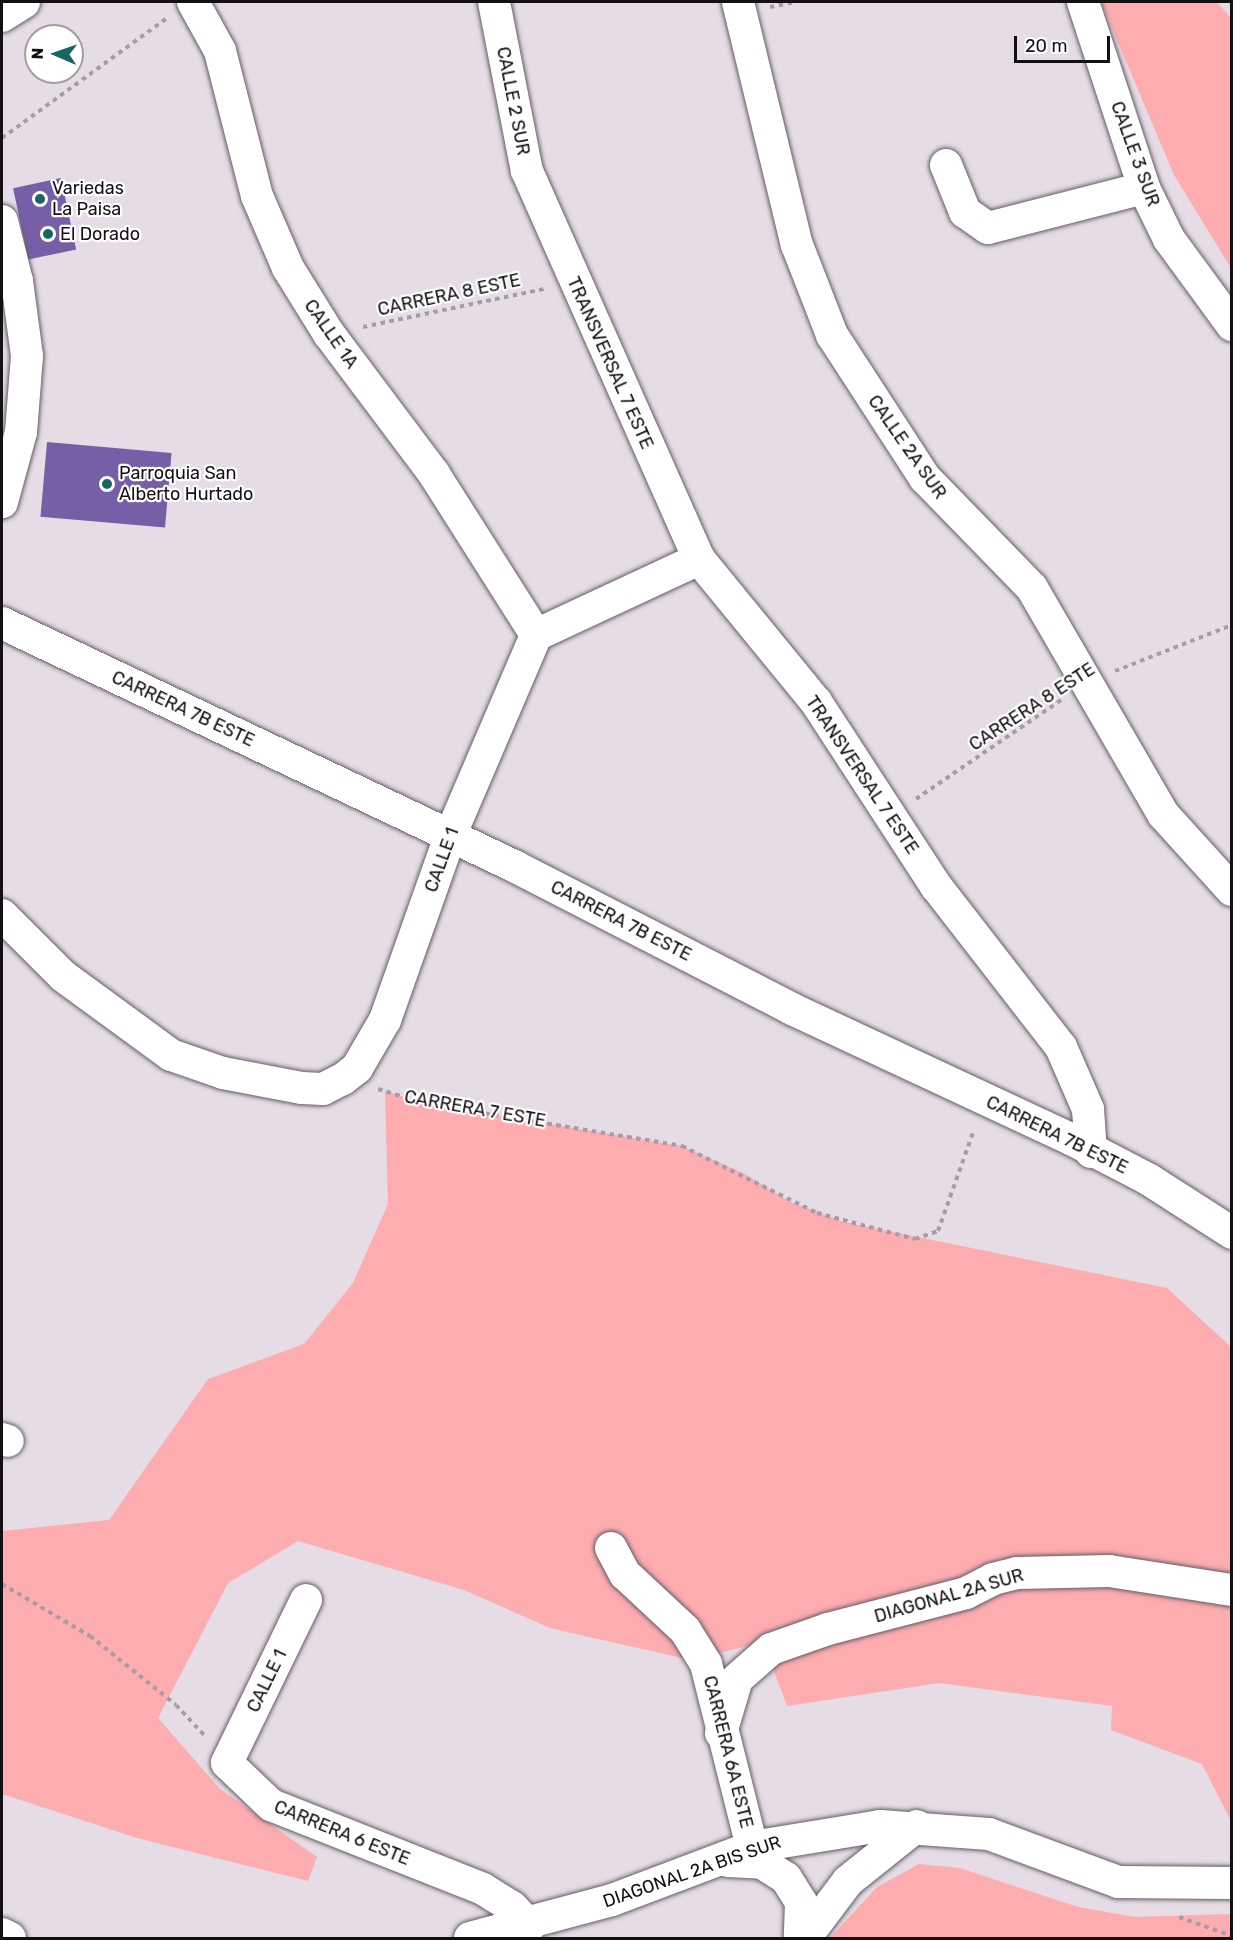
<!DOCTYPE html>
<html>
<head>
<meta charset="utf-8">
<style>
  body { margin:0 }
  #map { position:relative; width:1233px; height:1940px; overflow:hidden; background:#e5dce5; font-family:Rubik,sans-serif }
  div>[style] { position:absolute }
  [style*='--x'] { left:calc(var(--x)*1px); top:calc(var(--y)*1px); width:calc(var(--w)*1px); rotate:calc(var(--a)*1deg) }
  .green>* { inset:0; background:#fdacb0 }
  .building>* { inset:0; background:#765fa6; transform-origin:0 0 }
  .path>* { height:4px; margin-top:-2px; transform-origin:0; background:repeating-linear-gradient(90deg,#a59da5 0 4.5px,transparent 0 9px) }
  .roads { filter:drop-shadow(0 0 2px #645d65) drop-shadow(0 0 2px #645d65) }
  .minor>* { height:32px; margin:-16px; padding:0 16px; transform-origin:16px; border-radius:16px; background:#fff }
  .dots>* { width:16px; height:16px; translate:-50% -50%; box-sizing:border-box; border:3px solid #fff; border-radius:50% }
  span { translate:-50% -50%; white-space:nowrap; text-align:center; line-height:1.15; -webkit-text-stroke:4.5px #fff; paint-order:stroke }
  .street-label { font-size:18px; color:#131013 }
  .poi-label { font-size:18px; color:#131013 }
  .left { translate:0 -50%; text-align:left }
  .frame { position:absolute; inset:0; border:3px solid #131013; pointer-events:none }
  .north { position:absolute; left:24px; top:24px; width:60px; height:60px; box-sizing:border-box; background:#fff; border:2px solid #a19fa1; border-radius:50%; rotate:272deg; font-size:16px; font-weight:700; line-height:24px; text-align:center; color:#131013 }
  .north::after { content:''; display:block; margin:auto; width:21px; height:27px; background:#186563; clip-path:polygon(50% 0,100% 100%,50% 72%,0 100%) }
  .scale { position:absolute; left:1014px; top:36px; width:96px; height:27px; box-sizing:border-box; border:3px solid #131013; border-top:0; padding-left:8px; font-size:18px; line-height:21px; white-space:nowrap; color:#131013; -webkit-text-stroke:4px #fff; paint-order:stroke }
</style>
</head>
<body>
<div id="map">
  <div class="green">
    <i style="clip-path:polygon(1101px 2px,1217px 2px,1231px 18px,1231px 268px,1174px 175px)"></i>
    <i style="clip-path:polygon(385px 1091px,423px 1103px,682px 1146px,743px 1173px,791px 1202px,844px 1222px,1167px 1288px,1231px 1347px,1231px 1821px,1202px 1764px,1111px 1730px,1112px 1706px,939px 1683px,787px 1706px,763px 1642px,691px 1660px,550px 1628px,464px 1590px,298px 1541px,228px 1583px,158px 1718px,220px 1789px,317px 1857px,308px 1881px,137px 1838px,2px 1794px,2px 1531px,109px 1520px,208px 1379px,304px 1344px,353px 1283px,388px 1204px)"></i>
    <i style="clip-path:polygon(919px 1864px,960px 1868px,1078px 1907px,1135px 1917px,1231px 1914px,1231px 1938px,830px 1938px,877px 1887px)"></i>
  </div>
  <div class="building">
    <i style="left:61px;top:178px;width:73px;height:49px;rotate:78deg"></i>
    <i style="left:47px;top:442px;width:125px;height:75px;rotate:5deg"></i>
  </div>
  <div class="path">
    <i style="--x:770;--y:7;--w:26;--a:-11"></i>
    <i style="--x:2;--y:138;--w:203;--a:-36"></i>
    <i style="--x:363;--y:327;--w:185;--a:-11.9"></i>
    <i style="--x:1115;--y:671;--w:126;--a:-21.5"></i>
    <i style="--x:916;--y:799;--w:176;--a:-34.3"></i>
    <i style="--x:378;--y:1089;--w:47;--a:17.3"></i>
    <i style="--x:423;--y:1103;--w:263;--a:9.4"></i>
    <i style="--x:682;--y:1146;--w:151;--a:26.4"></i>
    <i style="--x:817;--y:1213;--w:101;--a:14.9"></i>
    <i style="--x:915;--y:1239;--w:24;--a:-19"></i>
    <i style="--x:938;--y:1231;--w:107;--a:-70.4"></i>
    <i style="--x:2;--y:1584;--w:102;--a:30.6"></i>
    <i style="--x:90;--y:1636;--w:110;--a:38.7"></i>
    <i style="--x:176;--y:1705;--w:44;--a:46.8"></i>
    <i style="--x:1179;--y:1917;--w:56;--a:19.7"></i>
  </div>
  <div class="roads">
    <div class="minor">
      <i style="--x:193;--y:2;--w:56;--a:61.1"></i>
      <i style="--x:220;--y:51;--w:150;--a:75.7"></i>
      <i style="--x:257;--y:196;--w:78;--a:66.7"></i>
      <i style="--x:288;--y:268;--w:78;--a:58.2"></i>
      <i style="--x:329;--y:334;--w:175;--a:53.1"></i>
      <i style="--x:434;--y:474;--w:191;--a:57.6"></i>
      <i style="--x:494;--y:2;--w:172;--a:79"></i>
      <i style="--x:527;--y:171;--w:424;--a:66.1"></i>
      <i style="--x:699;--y:559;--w:185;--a:50.7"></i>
      <i style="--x:816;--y:702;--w:220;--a:56.9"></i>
      <i style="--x:936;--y:886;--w:204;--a:52.2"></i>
      <i style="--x:1061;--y:1047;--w:68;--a:66.5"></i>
      <i style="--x:1088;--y:1109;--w:43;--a:86"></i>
      <i style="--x:738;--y:2;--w:250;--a:76.4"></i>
      <i style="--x:797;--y:245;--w:97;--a:68.7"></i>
      <i style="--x:832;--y:335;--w:171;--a:57"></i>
      <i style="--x:925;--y:478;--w:153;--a:45.8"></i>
      <i style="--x:1032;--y:588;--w:261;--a:59.9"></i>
      <i style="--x:1163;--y:814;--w:103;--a:47.8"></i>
      <i style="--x:1083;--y:2;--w:196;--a:71.8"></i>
      <i style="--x:1144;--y:188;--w:57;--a:63.9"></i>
      <i style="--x:1169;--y:239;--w:107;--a:53.8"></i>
      <i style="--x:2;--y:16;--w:26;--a:-32"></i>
      <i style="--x:946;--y:165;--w:51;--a:68"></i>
      <i style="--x:965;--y:212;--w:28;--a:35"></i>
      <i style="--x:988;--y:228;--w:161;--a:-14.4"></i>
      <i style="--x:2;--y:221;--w:62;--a:76"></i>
      <i style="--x:17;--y:281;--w:76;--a:82.4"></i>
      <i style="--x:27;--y:356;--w:76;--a:94.5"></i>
      <i style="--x:21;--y:432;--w:73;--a:105.2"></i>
      <i style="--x:2;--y:623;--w:569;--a:25.39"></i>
      <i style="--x:516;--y:867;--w:310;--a:27.2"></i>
      <i style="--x:792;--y:1009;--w:308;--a:25"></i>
      <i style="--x:1071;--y:1139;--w:87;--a:27.5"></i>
      <i style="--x:1148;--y:1179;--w:100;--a:32.7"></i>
      <i style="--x:536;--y:635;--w:180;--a:-25"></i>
      <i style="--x:2;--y:915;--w:86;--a:45"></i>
      <i style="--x:63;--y:976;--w:134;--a:36.2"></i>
      <i style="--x:171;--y:1055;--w:55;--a:19.1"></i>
      <i style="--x:223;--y:1073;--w:80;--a:10.8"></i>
      <i style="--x:302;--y:1088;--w:21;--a:3"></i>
      <i style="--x:323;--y:1089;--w:22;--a:-27"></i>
      <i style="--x:343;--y:1079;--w:18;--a:-38"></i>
      <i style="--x:357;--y:1068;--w:56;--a:-59.7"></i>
      <i style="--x:385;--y:1020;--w:195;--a:-70.5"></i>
      <i style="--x:450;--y:836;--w:219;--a:-66.8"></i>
      <i style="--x:2;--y:1439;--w:6;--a:18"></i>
      <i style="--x:611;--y:1548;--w:30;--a:62"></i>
      <i style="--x:625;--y:1574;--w:82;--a:43"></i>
      <i style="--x:685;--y:1630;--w:40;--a:58"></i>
      <i style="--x:706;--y:1664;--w:189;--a:75.9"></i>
      <i style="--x:306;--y:1600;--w:181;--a:115.9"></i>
      <i style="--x:227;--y:1763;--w:61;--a:43.7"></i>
      <i style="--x:271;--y:1805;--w:228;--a:21.6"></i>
      <i style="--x:483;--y:1889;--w:34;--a:32"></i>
      <i style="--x:512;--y:1907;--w:26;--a:47"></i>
      <i style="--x:721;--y:1733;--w:56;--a:-73.5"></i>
      <i style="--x:737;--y:1679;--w:45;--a:-41.4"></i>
      <i style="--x:771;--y:1649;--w:60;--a:-19.3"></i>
      <i style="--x:828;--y:1629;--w:143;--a:-14.6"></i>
      <i style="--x:966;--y:1593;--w:30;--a:-27"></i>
      <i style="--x:993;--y:1579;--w:25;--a:-14"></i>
      <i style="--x:1017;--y:1573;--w:92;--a:-1.2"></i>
      <i style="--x:1109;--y:1571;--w:124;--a:8.8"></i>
      <i style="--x:728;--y:1861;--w:34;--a:3"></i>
      <i style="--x:762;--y:1863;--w:28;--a:32"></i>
      <i style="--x:786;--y:1878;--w:28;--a:58"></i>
      <i style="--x:801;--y:1902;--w:36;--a:92"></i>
      <i style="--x:2;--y:1934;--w:9;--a:27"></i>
      <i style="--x:470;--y:1938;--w:147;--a:-15"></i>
      <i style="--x:612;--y:1900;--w:150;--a:-20.7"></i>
      <i style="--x:752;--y:1847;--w:130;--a:-9.3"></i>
      <i style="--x:880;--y:1826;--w:109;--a:4.2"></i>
      <i style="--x:989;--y:1834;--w:138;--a:20.4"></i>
      <i style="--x:1118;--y:1882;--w:114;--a:0.5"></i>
      <i style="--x:805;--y:1938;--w:71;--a:-53"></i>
      <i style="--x:848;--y:1881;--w:88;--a:-38.6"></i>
    </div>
  </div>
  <div class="dots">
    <i style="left:40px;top:199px;background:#186563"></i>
    <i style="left:48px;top:234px;background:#186563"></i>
    <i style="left:107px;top:484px;background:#186563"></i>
  </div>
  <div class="street-label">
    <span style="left:513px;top:101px;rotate:79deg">CALLE 2 SUR</span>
    <span style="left:1135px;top:154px;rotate:70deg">CALLE 3 SUR</span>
    <span style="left:449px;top:295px;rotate:-12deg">CARRERA 8 ESTE</span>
    <span style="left:331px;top:334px;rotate:55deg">CALLE 1A</span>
    <span style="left:610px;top:363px;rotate:66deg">TRANSVERSAL 7 ESTE</span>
    <span style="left:907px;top:447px;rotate:55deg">CALLE 2A SUR</span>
    <span style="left:1032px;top:707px;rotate:-33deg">CARRERA 8 ESTE</span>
    <span style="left:183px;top:709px;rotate:25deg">CARRERA 7B ESTE</span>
    <span style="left:862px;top:775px;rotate:56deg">TRANSVERSAL 7 ESTE</span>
    <span style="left:442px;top:860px;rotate:-70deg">CALLE 1</span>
    <span style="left:621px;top:921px;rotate:27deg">CARRERA 7B ESTE</span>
    <span style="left:475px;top:1109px;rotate:10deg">CARRERA 7 ESTE</span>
    <span style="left:1057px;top:1135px;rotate:26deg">CARRERA 7B ESTE</span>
    <span style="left:949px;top:1596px;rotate:-16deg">DIAGONAL 2A SUR</span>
    <span style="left:267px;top:1681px;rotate:-64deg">CALLE 1</span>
    <span style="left:728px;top:1752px;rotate:76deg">CARRERA 6A ESTE</span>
    <span style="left:342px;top:1833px;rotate:22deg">CARRERA 6 ESTE</span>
    <span style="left:692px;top:1872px;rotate:-19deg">DIAGONAL 2A BIS SUR</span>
  </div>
  <div class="poi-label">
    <span class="left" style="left:52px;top:199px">Variedas<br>La Paisa</span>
    <span class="left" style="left:60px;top:234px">El Dorado</span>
    <span class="left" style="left:119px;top:484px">Parroquia San<br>Alberto Hurtado</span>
  </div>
  <div class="frame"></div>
  <div class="north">N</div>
  <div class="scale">20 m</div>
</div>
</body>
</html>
